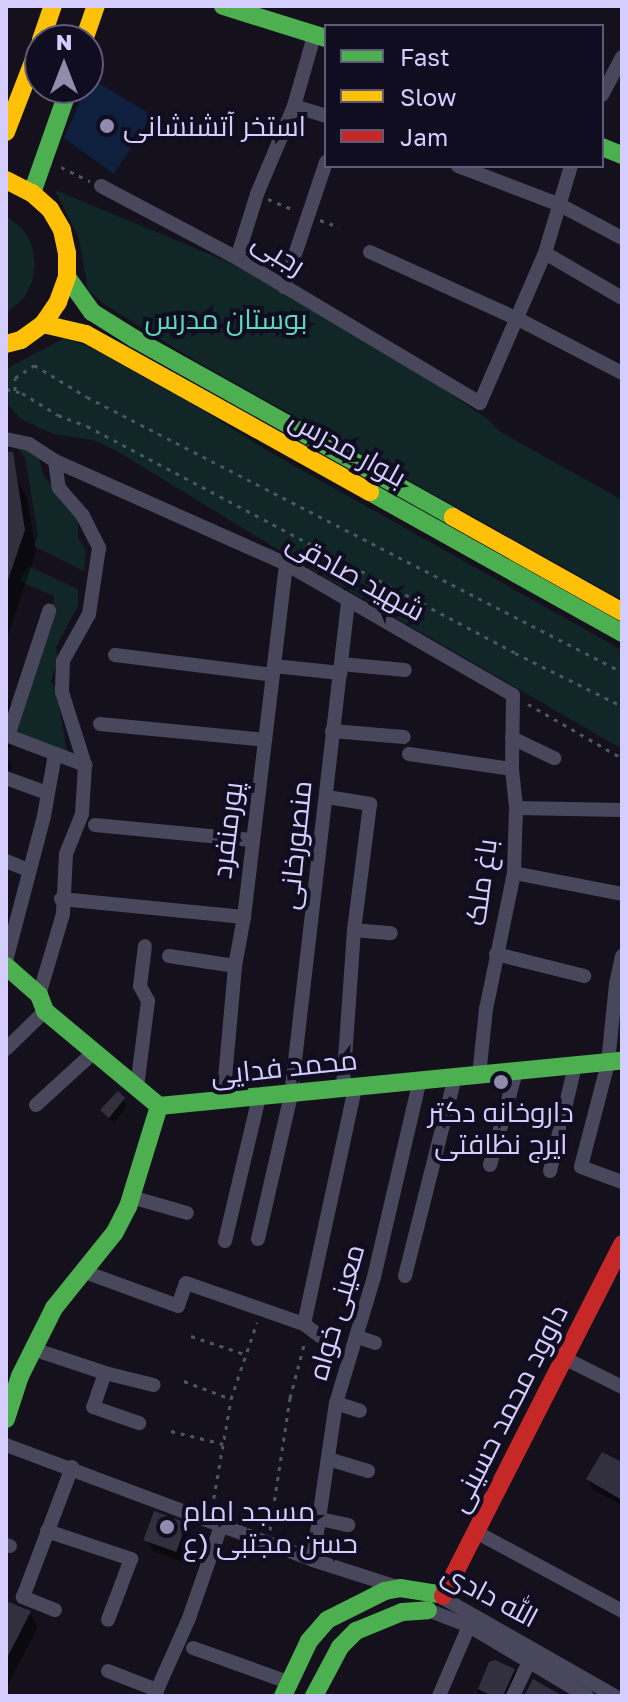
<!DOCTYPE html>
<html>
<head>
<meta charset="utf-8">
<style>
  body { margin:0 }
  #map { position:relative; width:628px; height:1702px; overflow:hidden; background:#14111c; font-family:"Golos Text",Cairo,sans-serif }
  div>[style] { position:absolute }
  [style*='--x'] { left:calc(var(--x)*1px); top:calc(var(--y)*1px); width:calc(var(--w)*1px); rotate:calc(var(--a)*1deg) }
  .green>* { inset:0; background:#112627 }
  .water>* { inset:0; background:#0f203f }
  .shadow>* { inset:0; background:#0007 }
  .building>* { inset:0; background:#322f3e; transform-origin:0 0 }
  .path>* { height:3px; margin-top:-1.5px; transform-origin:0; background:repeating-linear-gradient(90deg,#4a5865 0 4px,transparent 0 10px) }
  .street>* { height:14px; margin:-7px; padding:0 7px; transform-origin:7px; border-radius:7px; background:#48475c }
  .fast>* { height:18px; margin:-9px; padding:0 9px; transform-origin:9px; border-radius:9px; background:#4caf50 }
  .slow>* { height:18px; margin:-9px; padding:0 9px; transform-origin:9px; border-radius:9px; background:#ffc107 }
  .jam>* { height:18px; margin:-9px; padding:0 9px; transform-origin:9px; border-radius:9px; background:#c62828 }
  .dots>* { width:22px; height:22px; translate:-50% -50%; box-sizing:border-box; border:4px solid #110d20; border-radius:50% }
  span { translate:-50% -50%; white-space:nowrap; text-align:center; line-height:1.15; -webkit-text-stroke:8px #110d20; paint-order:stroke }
  .poi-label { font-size:28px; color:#d4cdfd }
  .left { translate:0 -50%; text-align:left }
  .street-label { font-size:28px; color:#d4cdfd }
  .park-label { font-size:28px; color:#5cdabd }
  .frame { position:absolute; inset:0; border:8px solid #d4cdfd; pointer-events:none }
  .legend { position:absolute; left:324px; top:24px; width:280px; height:144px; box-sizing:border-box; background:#110d20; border:2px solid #5f5a78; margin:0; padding:10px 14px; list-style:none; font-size:24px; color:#d4cdfd }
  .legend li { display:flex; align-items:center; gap:16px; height:40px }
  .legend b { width:40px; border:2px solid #5f5a78 }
  .north { position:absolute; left:24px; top:24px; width:80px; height:80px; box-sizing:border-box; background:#110d20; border:2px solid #5f5a78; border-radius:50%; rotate:0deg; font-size:22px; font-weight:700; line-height:32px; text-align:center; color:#d4cdfd }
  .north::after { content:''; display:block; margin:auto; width:28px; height:36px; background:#918bae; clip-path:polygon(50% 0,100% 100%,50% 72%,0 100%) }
</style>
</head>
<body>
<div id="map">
  <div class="green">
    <i style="clip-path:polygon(55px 190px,243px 268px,413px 369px,488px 419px,499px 431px,622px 500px,622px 600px,198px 362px,105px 305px,88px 290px,79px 239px)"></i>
    <i style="clip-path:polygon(6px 216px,23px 229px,32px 245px,35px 263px,32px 282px,24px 298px,6px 313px)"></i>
    <i style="clip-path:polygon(64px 338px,90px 347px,203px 410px,268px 451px,622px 650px,622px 749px,277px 549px,115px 450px,93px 440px,53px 434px,21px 419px,9px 406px,6px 369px)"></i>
    <i style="clip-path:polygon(15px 446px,29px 448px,39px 457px,43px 475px,78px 518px,78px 537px,86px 552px,84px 571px,34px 546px,38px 535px,25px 457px)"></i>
    <i style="clip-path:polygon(28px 566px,78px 589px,78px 606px,56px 647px,58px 661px,51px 681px,56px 689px,67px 752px,16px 733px,53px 609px,54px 596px,19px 581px)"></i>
  </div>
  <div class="water">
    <i style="clip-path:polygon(90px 78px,152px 115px,114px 174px,64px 138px)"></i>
  </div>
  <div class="shadow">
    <i style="clip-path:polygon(6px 456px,27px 498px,36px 552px,6px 641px)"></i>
    <i style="clip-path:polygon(6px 695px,21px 718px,12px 746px,6px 752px)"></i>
    <i style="clip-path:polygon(6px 755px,12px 766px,6px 785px)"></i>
    <i style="clip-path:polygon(123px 1099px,127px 1106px,114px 1123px,102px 1111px)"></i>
    <i style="clip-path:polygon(622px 1465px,622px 1505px,594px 1490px,588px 1480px)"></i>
    <i style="clip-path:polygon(185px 1525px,192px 1536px,182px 1562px,153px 1551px,146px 1540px)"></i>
    <i style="clip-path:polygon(6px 1603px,30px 1613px,38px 1627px,6px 1689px)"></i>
    <i style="clip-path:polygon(491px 1664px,513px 1670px,522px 1685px,516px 1696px,476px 1696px)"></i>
  </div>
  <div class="building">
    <i style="clip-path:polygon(6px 452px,13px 452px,25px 530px,8px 580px)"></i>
    <i style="clip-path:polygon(118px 1091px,125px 1098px,109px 1118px,100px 1110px)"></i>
    <i style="clip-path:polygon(602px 1452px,622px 1462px,622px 1500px,586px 1479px)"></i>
    <i style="left:154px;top:1511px;width:35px;height:31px;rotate:20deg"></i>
    <i style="clip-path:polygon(6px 1601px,31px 1611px,6px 1660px)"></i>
    <i style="clip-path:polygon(495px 1660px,515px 1669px,503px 1696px,492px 1696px,478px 1689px,489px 1662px)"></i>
    <i style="clip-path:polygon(533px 1679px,563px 1696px,524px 1696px)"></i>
  </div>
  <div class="path">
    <i style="--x:61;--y:167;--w:32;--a:26"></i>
    <i style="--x:268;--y:199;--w:28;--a:23"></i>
    <i style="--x:320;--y:220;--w:20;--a:20"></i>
    <i style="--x:6;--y:389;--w:16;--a:14"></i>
    <i style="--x:22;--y:393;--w:42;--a:31.4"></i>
    <i style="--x:58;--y:415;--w:31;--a:21"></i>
    <i style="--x:87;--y:426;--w:484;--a:27.9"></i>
    <i style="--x:515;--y:653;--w:119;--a:26.4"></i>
    <i style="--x:15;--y:391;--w:13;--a:-90"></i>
    <i style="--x:15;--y:378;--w:23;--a:-34"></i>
    <i style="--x:34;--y:365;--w:62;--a:31.1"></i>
    <i style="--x:87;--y:397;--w:602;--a:27.2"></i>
    <i style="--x:528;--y:704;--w:108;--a:29.9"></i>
    <i style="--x:191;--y:1336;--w:59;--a:18.7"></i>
    <i style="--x:184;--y:1381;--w:50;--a:21"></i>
    <i style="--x:171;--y:1431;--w:54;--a:14"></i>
    <i style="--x:212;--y:1508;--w:111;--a:-80.1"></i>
    <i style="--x:231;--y:1399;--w:81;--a:-71.3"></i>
    <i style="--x:270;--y:1530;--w:134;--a:-81.4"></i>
    <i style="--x:290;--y:1398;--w:59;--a:-75.3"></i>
  </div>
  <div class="street">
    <i style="--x:602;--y:95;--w:43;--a:-62.2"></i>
    <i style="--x:294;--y:106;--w:34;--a:17"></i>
    <i style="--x:458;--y:166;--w:109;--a:20.9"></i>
    <i style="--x:560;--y:205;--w:70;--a:28"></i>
    <i style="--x:101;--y:186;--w:154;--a:27.9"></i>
    <i style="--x:237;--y:258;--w:283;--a:30.8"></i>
    <i style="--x:480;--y:403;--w:163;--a:-66.6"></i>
    <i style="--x:545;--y:253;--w:91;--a:-73.4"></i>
    <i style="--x:370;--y:252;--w:162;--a:24.4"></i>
    <i style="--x:518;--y:319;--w:117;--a:27.4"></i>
    <i style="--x:545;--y:253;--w:89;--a:30.3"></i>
    <i style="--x:237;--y:258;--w:67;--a:-72.6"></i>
    <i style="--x:257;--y:194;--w:95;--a:-67.2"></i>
    <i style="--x:294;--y:106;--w:76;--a:-74"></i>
    <i style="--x:284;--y:287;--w:132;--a:-71.4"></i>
    <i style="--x:6;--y:439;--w:24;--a:12"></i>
    <i style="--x:29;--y:444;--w:31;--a:33"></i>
    <i style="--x:55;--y:461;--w:27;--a:82"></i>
    <i style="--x:59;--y:488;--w:37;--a:49"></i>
    <i style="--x:83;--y:516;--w:36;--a:63"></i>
    <i style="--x:99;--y:548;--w:67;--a:98.6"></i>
    <i style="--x:89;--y:614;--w:54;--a:119"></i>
    <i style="--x:63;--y:661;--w:31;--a:92"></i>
    <i style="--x:62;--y:692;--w:77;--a:72.5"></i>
    <i style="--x:85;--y:765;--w:49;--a:93.5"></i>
    <i style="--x:82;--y:814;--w:43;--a:111.8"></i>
    <i style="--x:66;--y:854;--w:60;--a:92.9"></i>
    <i style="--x:63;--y:914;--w:84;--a:106.5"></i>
    <i style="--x:55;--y:461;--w:253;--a:24"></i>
    <i style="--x:286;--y:564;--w:262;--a:30"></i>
    <i style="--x:513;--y:695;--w:74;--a:90.8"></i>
    <i style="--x:512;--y:769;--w:39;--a:84"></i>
    <i style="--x:516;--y:808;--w:65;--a:91.8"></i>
    <i style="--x:514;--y:873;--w:139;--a:101.6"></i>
    <i style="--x:486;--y:1009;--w:67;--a:96"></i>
    <i style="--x:115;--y:655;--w:159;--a:7.2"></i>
    <i style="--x:341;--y:664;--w:64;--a:5.4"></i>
    <i style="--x:274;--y:666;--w:67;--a:6"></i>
    <i style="--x:100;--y:724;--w:166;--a:5.5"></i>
    <i style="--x:332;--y:731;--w:72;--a:4.8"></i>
    <i style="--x:6;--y:735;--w:85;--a:20.8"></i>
    <i style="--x:8;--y:736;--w:132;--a:-71.8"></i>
    <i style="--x:512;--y:738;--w:47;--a:25.5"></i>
    <i style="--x:409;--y:754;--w:104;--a:8.3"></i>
    <i style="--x:6;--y:778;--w:44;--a:20.1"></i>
    <i style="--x:327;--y:797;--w:44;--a:9.2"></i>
    <i style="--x:370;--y:804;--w:127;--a:97.2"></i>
    <i style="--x:354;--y:930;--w:159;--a:94"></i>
    <i style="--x:516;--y:808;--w:106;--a:1.1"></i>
    <i style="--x:95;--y:825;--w:157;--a:5.5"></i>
    <i style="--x:6;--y:861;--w:24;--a:22"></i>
    <i style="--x:514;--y:873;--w:110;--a:11"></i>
    <i style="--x:61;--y:899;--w:184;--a:5.6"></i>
    <i style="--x:354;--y:930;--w:37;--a:5"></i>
    <i style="--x:496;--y:954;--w:91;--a:14"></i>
    <i style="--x:169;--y:956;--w:67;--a:8.6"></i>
    <i style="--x:622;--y:956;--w:29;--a:102"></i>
    <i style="--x:616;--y:984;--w:79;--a:95.8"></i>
    <i style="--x:608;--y:1063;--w:107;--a:104.6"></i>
    <i style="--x:581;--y:1167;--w:44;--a:20.1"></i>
    <i style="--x:6;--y:961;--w:150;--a:-75.3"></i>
    <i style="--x:44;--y:816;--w:63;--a:-79.9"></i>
    <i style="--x:6;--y:1049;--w:54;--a:-44.3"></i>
    <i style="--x:137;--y:1087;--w:87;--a:-82.7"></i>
    <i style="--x:148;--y:1001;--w:17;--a:-118"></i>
    <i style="--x:140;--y:986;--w:40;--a:-82.9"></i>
    <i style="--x:223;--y:1101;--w:136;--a:-84.9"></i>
    <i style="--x:235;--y:966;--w:50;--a:-79.6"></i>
    <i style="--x:244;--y:917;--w:355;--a:-83.2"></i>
    <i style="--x:36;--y:1105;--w:79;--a:-42.4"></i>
    <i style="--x:490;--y:1165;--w:97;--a:-74.4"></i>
    <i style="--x:550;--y:1171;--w:108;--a:-76.6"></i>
    <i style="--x:131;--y:1197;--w:58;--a:15.9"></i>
    <i style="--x:258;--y:1239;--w:148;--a:-77.1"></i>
    <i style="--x:291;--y:1095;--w:497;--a:-83.4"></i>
    <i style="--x:225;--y:1241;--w:148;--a:-76.7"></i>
    <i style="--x:82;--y:1271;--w:102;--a:20"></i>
    <i style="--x:178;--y:1306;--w:24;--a:-71"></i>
    <i style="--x:186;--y:1283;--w:125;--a:19.2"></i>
    <i style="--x:304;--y:1324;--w:20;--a:37"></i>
    <i style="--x:405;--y:1276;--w:205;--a:-75.9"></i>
    <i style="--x:304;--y:1324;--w:241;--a:-77.8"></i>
    <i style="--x:358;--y:1337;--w:18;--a:19"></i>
    <i style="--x:33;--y:1349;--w:76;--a:18.4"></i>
    <i style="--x:105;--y:1373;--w:36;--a:109"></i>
    <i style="--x:93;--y:1407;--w:49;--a:19.2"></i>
    <i style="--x:564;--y:1358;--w:65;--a:26.6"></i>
    <i style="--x:105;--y:1373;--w:50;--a:13.8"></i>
    <i style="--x:336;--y:1403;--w:25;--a:18"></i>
    <i style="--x:6;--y:1445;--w:328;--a:20.5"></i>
    <i style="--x:313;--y:1560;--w:91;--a:17.8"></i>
    <i style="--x:328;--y:1459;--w:42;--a:16.7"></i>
    <i style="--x:320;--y:1519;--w:29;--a:12"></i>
    <i style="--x:47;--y:1531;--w:89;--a:18.4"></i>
    <i style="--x:131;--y:1559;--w:65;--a:110.7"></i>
    <i style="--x:476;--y:1532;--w:166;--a:28.4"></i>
    <i style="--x:6;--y:1545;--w:4;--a:14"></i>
    <i style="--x:313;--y:1560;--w:159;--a:-81.7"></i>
    <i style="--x:336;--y:1403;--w:132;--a:-73.2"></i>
    <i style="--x:374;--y:1277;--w:202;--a:-76.9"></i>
    <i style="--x:436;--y:1594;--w:206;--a:29.7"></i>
    <i style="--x:55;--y:1610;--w:35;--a:-158"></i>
    <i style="--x:23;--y:1597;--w:139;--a:-69.3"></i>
    <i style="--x:428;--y:1610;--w:44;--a:21.3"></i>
    <i style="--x:469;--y:1626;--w:137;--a:30.7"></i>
    <i style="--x:193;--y:1648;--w:101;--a:19.7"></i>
    <i style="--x:108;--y:1671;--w:53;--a:21.2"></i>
    <i style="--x:157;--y:1690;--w:79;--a:-66"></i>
    <i style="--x:189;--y:1618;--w:101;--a:-70.8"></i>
    <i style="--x:439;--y:1696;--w:76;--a:-66.8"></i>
    <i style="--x:513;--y:1696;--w:38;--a:-65"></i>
  </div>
  <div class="fast">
    <i style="--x:223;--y:6;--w:108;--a:17.3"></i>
    <i style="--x:602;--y:147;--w:22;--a:22"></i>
    <i style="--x:32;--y:193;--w:111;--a:-70.6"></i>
    <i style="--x:67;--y:277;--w:43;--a:54.5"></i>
    <i style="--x:92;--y:312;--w:51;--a:32.1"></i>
    <i style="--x:135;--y:339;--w:364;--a:29.2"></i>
    <i style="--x:370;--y:492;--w:289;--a:29.2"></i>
    <i style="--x:6;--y:966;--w:44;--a:41.3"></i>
    <i style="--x:39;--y:995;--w:17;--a:69"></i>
    <i style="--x:45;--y:1011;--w:148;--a:39.8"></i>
    <i style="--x:159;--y:1106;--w:465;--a:-5.6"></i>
    <i style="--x:6;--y:1419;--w:45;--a:-72"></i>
    <i style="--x:20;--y:1376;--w:76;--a:-63.4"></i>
    <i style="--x:54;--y:1308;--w:97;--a:-51.2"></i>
    <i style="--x:115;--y:1232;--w:28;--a:-63"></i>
    <i style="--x:128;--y:1207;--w:106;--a:-72.9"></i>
    <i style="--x:283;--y:1696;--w:61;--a:-64.7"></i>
    <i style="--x:309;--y:1641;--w:28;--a:-49"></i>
    <i style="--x:327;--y:1620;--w:65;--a:-26.6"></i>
    <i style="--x:385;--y:1591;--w:15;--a:-11"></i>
    <i style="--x:400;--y:1588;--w:36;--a:9"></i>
    <i style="--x:314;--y:1696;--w:55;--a:-62"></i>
    <i style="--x:340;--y:1647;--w:23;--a:-45"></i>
    <i style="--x:356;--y:1631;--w:50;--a:-22.4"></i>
    <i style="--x:402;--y:1612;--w:26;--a:-4"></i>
  </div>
  <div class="slow">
    <i style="--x:41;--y:40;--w:36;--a:-71"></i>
    <i style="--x:84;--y:40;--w:36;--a:-71"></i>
    <i style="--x:6;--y:132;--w:94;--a:-68.9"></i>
    <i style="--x:6;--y:180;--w:29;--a:27"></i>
    <i style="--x:32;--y:193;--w:24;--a:42"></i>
    <i style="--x:50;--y:209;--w:24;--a:60"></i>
    <i style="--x:62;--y:230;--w:24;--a:78"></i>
    <i style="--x:67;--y:253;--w:24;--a:90"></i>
    <i style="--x:67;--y:277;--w:27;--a:110"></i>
    <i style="--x:58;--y:302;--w:27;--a:124"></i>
    <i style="--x:43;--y:324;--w:27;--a:144"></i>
    <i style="--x:21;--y:340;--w:16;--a:165"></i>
    <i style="--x:43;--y:324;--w:44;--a:13.1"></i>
    <i style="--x:86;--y:334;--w:325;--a:29.1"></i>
    <i style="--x:453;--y:517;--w:194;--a:29.3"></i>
  </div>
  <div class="jam">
    <i style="--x:443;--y:1596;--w:395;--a:-63"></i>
  </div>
  <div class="dots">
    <i style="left:107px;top:126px;background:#918bae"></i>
    <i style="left:501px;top:1082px;background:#918bae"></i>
    <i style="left:167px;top:1527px;background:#918bae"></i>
  </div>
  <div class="poi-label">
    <span class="left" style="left:123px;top:126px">استخر آتشنشانی</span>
    <span style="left:501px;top:1128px">داروخانه دکتر<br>ایرج نظافتی</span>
    <span class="left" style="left:183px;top:1527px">مسجد امام<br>حسن مجتبی (ع</span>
  </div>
  <div class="street-label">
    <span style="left:279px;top:253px;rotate:32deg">رجبی</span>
    <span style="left:348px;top:448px;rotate:29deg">بلوار مدرس</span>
    <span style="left:356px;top:576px;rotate:29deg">شهید صادقی</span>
    <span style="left:227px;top:830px;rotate:-83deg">پورمنفرد</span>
    <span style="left:295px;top:845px;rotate:-84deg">منصورخانی</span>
    <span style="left:481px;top:882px;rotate:-82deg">باغ ملک</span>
    <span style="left:284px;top:1067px;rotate:-6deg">محمد فدایی</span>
    <span style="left:336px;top:1312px;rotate:-74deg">معینی خواه</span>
    <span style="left:508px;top:1408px;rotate:-63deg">داوود محمد حسینی</span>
    <span style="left:490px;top:1595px;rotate:28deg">الله دادی</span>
  </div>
  <div class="park-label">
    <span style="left:226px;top:319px">بوستان مدرس</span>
  </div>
  <div class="frame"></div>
  <ul class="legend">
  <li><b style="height:10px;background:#4caf50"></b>Fast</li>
  <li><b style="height:10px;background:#ffc107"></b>Slow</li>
  <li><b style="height:10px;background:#c62828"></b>Jam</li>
  </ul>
  <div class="north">N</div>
</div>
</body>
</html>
